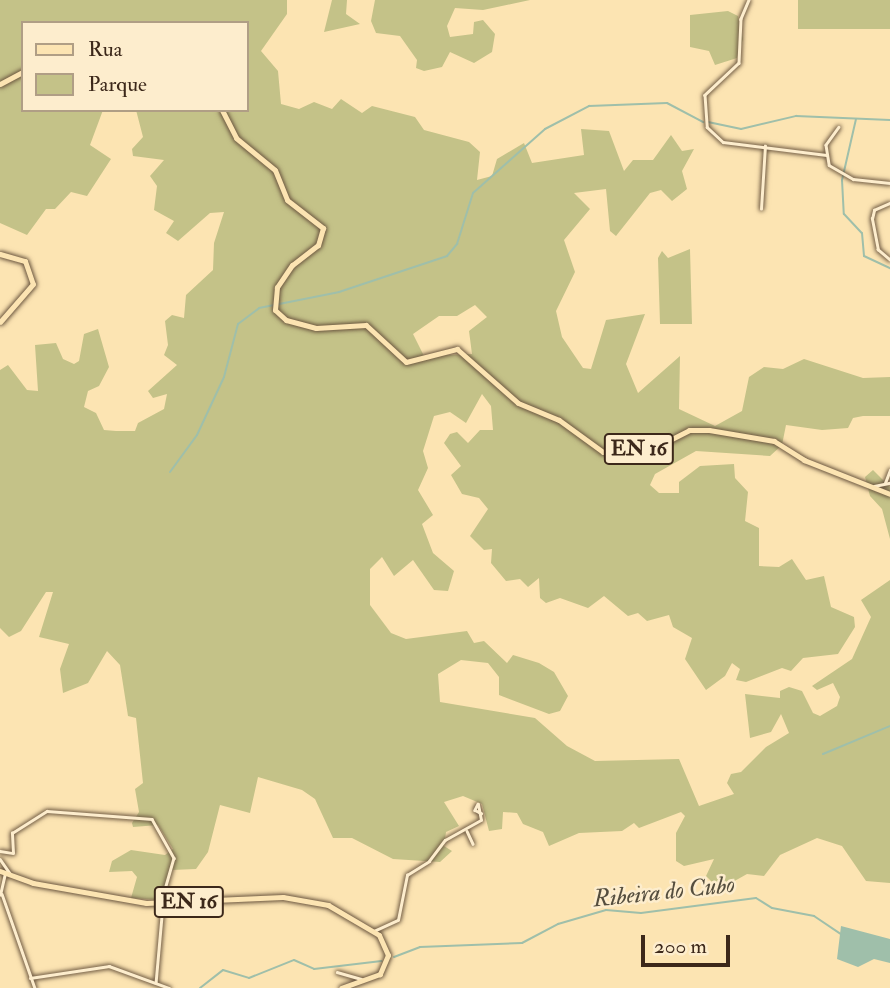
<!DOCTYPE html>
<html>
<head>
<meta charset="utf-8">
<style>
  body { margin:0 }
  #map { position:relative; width:890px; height:988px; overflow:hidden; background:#fce4b2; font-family:"IM FELL Double Pica",serif }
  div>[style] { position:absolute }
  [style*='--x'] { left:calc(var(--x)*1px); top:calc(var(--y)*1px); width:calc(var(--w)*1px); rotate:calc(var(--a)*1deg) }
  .green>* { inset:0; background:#c4c288; transform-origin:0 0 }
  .water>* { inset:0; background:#9fbfaa }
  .stream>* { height:2px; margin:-1px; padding:0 1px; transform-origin:1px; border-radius:1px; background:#9fbfaa }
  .roads { filter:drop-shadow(0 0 2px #6c5740) drop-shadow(0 0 2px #6c5740) }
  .minor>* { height:2.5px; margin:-1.25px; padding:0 1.25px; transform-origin:1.25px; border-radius:1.25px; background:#fdedcd }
  .primary>* { height:5px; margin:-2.5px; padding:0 2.5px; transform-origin:2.5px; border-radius:2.5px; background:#fce4b2 }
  span { translate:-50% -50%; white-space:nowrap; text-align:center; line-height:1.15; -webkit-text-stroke:5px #fdedcd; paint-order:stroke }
  .shield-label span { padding:2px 5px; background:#fdedcd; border:2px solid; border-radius:5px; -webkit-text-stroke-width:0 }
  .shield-label { font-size:21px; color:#3c281a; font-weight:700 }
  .water-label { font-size:24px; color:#554e3e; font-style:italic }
  .legend { position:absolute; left:21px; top:21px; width:228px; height:91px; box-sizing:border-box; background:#fdedcd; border:2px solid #b09e85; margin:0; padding:9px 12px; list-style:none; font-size:21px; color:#3c281a }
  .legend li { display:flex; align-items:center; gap:14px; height:35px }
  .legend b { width:35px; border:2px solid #b09e85 }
  .scale { position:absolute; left:641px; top:935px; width:89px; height:32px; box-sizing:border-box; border:4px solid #3c281a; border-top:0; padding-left:9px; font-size:21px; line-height:24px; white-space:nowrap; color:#3c281a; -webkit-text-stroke:5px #fdedcd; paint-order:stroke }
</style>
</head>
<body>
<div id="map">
  <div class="green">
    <i style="clip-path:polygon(evenodd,0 0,287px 0,287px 14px,261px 51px,278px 71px,281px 104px,299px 109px,314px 102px,332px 109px,341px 99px,362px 113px,372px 106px,415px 117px,424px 130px,469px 142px,480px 152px,477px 180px,492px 176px,497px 159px,524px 143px,532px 163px,584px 155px,581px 129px,609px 131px,624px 171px,633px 160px,653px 160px,671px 135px,682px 151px,694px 149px,682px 171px,687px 189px,672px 201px,661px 190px,650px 193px,616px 236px,610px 231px,606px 189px,574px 193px,590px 209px,564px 240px,575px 272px,556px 311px,562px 337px,583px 368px,591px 369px,606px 320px,645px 314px,626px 364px,638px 393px,680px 356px,679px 409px,715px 426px,742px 411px,749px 377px,764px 367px,783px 369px,804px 359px,863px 378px,890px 377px,890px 416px,863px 416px,853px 418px,848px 428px,822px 430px,786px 425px,782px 445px,770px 456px,696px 451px,655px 474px,650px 485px,659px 493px,679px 493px,679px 482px,700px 466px,734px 464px,735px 478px,748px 492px,745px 521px,759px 528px,759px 566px,779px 567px,792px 559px,806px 580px,824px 576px,831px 607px,854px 617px,855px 627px,838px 654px,803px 658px,791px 671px,782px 668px,746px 682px,736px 680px,740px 669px,732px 663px,725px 676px,706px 690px,685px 659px,692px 638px,673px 627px,669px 615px,647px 621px,638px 613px,628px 616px,604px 596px,588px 608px,560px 598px,546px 603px,540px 598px,539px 578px,528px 587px,520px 579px,506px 581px,491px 563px,492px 549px,484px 550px,470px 536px,488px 509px,479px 498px,462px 494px,451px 475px,461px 466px,444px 443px,450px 434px,457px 432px,468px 443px,480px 430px,493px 430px,491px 406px,482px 394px,466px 423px,450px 412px,434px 416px,423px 451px,428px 468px,418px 490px,433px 515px,422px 524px,433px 553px,454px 571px,448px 591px,434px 590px,413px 560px,394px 576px,382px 557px,370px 569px,370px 605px,391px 633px,406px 639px,467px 631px,474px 643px,484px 641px,507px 663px,513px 655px,539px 663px,554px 672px,568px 696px,560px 711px,549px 714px,499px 695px,499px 677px,488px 663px,461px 660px,438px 674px,440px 702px,535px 718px,567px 746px,595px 761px,679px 759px,699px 806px,734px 794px,727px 783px,731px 774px,741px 772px,766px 747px,789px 733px,781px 714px,771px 732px,750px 738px,745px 694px,780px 698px,780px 691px,789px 687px,802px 691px,813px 713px,820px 716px,837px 706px,840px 697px,833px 683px,817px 690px,812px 686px,852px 659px,871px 617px,861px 600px,890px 580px,890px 883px,866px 881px,842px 846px,817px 838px,780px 855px,764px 876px,747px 874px,731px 883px,714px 884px,706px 876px,714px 859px,684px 866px,676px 861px,676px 833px,685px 816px,681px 812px,639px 828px,634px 823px,622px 831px,579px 833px,549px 846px,543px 832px,523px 824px,517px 813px,503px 812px,502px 829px,489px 831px,482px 804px,463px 796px,444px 802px,459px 826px,446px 832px,444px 846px,452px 851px,440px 862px,393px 859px,352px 838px,333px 838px,315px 799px,302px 790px,258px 777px,250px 813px,220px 805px,208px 852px,196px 869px,172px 870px,161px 900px,131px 898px,137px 877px,132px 871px,109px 872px,112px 861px,131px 850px,165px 855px,173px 849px,158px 825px,133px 827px,132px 823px,139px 812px,135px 789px,143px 783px,136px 718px,128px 716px,120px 665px,107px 651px,88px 683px,63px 693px,60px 669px,69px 644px,39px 637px,53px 592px,46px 592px,21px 631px,9px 637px,0 628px,0 370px,8px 365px,27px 390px,38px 391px,35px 345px,56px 343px,63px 359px,74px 364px,79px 361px,84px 334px,98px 329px,109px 367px,99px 386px,88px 391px,84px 407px,96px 413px,104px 430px,116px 431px,135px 431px,138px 423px,164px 409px,167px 394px,153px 398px,148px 391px,177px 365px,164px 355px,168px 345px,165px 321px,172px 315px,184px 318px,186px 295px,213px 270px,214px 243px,224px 212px,210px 213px,178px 241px,166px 233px,174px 221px,154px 210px,157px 186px,150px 176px,164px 160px,133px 156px,132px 149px,143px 137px,136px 110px,247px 110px,247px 23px,23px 23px,23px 110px,103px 110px,90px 145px,111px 159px,87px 196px,71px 192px,55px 209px,46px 209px,27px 235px,0 223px,0 0,475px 305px,487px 317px,469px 331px,472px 354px,424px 356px,413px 334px,439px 316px,457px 316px,475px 305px)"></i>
    <i style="clip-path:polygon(332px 0,347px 0,346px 14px,360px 24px,324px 32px)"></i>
    <i style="clip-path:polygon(375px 0,530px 0,483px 10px,455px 8px,447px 26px,450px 37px,473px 34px,474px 22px,483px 20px,495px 34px,492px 52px,474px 63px,450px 52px,442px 67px,424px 71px,416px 68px,417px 60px,400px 36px,376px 33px,371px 21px)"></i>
    <i style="left:798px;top:0;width:92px;height:29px"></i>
    <i style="clip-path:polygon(728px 11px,738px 16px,743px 39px,737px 58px,715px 65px,709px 51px,690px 47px,690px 15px)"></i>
    <i style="clip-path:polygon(690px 249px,692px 324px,660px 324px,658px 258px,662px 251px,668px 258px)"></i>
    <i style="clip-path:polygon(873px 470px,890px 487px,890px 539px,882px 509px,870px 496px,865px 477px)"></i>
  </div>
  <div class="water">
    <i style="clip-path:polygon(841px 926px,890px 939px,890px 963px,874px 959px,858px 967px,837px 959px)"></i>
  </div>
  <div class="stream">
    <i style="--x:856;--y:119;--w:63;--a:102.9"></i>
    <i style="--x:842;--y:180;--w:34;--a:87"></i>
    <i style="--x:844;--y:214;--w:26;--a:47"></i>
    <i style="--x:862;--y:233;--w:23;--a:85"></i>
    <i style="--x:864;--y:256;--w:29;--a:25"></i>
    <i style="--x:708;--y:122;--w:34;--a:12"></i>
    <i style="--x:741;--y:129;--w:57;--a:-13.3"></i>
    <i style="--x:796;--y:116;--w:94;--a:2.4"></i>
    <i style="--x:170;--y:472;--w:46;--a:-53.9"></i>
    <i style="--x:197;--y:435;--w:64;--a:-65"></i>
    <i style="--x:224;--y:377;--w:55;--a:-75.2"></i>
    <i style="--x:238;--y:324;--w:26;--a:-37"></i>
    <i style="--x:259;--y:308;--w:82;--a:-11.3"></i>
    <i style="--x:339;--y:292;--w:114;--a:-18.4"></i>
    <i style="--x:447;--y:256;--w:16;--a:-50"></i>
    <i style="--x:457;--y:244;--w:53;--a:-72.6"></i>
    <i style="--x:473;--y:193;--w:96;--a:-41.6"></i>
    <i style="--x:545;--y:129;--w:50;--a:-27.6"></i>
    <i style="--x:589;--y:106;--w:78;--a:-2.2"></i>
    <i style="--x:667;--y:103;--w:41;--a:27.8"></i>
    <i style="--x:823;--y:754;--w:73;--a:-22.7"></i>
    <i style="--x:394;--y:957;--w:28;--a:-21"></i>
    <i style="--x:420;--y:947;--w:102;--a:-2.2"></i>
    <i style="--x:522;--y:943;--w:41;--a:-27.8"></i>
    <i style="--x:558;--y:924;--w:50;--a:-16.3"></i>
    <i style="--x:606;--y:910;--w:35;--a:5"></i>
    <i style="--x:641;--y:913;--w:116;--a:-7.4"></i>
    <i style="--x:756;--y:898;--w:19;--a:32"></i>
    <i style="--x:772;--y:908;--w:43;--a:10.8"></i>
    <i style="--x:814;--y:916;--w:32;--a:34"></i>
    <i style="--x:200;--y:988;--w:29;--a:-38"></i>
    <i style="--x:223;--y:970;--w:27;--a:17"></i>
    <i style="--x:249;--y:978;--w:48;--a:-21.8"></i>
    <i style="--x:294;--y:960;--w:22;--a:24"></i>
    <i style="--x:314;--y:969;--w:68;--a:-6.7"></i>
  </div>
  <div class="roads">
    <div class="minor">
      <i style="--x:749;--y:0;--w:21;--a:113"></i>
      <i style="--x:741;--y:19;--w:44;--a:92.6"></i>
      <i style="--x:739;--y:63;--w:47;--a:136.7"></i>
      <i style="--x:705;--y:95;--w:32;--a:86"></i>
      <i style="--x:707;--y:127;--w:22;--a:43"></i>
      <i style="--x:723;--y:142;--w:104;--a:7.2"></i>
      <i style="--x:839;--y:127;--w:22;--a:126"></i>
      <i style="--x:826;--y:145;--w:20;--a:81"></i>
      <i style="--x:829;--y:165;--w:28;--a:30"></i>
      <i style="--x:853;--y:179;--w:37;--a:6"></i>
      <i style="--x:761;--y:209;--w:63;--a:-86.4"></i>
      <i style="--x:890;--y:260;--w:16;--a:-140"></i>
      <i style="--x:878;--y:250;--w:32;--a:-101"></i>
      <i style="--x:872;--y:219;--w:9;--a:-77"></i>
      <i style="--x:874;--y:210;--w:17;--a:-24"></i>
      <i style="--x:885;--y:483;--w:14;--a:-69"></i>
      <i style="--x:874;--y:486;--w:16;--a:-11"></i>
      <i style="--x:478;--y:804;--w:7;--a:117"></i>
      <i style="--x:475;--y:810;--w:7;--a:27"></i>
      <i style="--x:467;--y:831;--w:14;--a:65"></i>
      <i style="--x:0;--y:851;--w:13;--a:9"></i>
      <i style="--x:13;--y:853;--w:20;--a:-93"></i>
      <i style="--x:12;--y:833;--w:41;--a:-32.2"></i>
      <i style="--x:47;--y:811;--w:105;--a:4.4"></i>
      <i style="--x:152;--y:819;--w:45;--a:60.6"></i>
      <i style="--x:174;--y:858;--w:37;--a:106"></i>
      <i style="--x:164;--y:894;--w:89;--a:95.1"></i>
      <i style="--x:0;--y:859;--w:19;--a:55"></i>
      <i style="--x:2;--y:894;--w:100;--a:70.7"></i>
      <i style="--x:0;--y:895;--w:23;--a:-77"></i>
      <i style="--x:374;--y:931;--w:26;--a:-25"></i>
      <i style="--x:398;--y:920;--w:46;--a:-78.7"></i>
      <i style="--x:407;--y:875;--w:26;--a:-32"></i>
      <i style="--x:429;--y:861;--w:26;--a:-53"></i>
      <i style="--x:445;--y:840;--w:41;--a:-29.1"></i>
      <i style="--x:481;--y:820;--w:16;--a:-101"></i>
      <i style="--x:337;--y:972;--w:25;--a:16"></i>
      <i style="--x:30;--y:978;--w:80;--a:-8.6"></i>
      <i style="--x:109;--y:966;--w:64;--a:20.1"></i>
    </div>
    <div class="primary">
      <i style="--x:0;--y:84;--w:26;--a:-28"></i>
      <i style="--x:222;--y:110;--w:31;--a:63"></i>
      <i style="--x:236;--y:138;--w:50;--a:39.4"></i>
      <i style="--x:275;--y:170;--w:32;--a:68"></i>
      <i style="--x:287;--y:200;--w:46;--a:37.9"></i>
      <i style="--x:323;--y:228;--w:18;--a:106"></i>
      <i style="--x:318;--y:245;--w:33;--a:142"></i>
      <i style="--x:292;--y:265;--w:27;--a:124"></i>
      <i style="--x:277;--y:287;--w:23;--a:95"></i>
      <i style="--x:275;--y:310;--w:15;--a:42"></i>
      <i style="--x:286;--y:320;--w:31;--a:15"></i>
      <i style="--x:316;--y:328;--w:50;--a:-3.4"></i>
      <i style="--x:366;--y:325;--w:54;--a:42.8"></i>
      <i style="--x:406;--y:362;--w:53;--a:-14.3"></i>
      <i style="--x:457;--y:349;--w:81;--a:41.5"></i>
      <i style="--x:518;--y:403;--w:44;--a:22.5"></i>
      <i style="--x:559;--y:420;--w:54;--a:36"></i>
      <i style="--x:603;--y:452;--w:53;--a:-5.4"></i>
      <i style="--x:656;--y:447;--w:37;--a:-27"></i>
      <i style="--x:689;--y:430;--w:20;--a:0"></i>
      <i style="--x:709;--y:430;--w:66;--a:9.6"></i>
      <i style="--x:774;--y:441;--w:36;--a:32"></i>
      <i style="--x:804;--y:460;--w:92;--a:21.6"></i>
      <i style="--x:0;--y:254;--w:26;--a:16"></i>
      <i style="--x:25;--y:261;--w:24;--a:71"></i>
      <i style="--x:33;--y:284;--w:50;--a:131"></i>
      <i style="--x:0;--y:871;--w:35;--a:20"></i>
      <i style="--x:33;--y:883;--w:115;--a:10"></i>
      <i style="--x:146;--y:903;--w:137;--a:-2.5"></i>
      <i style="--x:283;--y:897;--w:46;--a:10.1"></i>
      <i style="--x:328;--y:905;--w:59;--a:30.5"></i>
      <i style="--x:379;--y:935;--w:22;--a:66"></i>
      <i style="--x:388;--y:955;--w:21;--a:113"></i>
      <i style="--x:380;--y:974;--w:41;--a:160.3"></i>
    </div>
  </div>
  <div class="shield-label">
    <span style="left:639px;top:449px">EN 16</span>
    <span style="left:189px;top:902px">EN 16</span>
  </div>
  <div class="water-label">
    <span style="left:664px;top:892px;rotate:-6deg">Ribeira do Cubo</span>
  </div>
  <ul class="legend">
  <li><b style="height:9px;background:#fce4b2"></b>Rua</li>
  <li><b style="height:19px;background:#c4c288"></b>Parque</li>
  </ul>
  <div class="scale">200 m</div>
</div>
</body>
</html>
